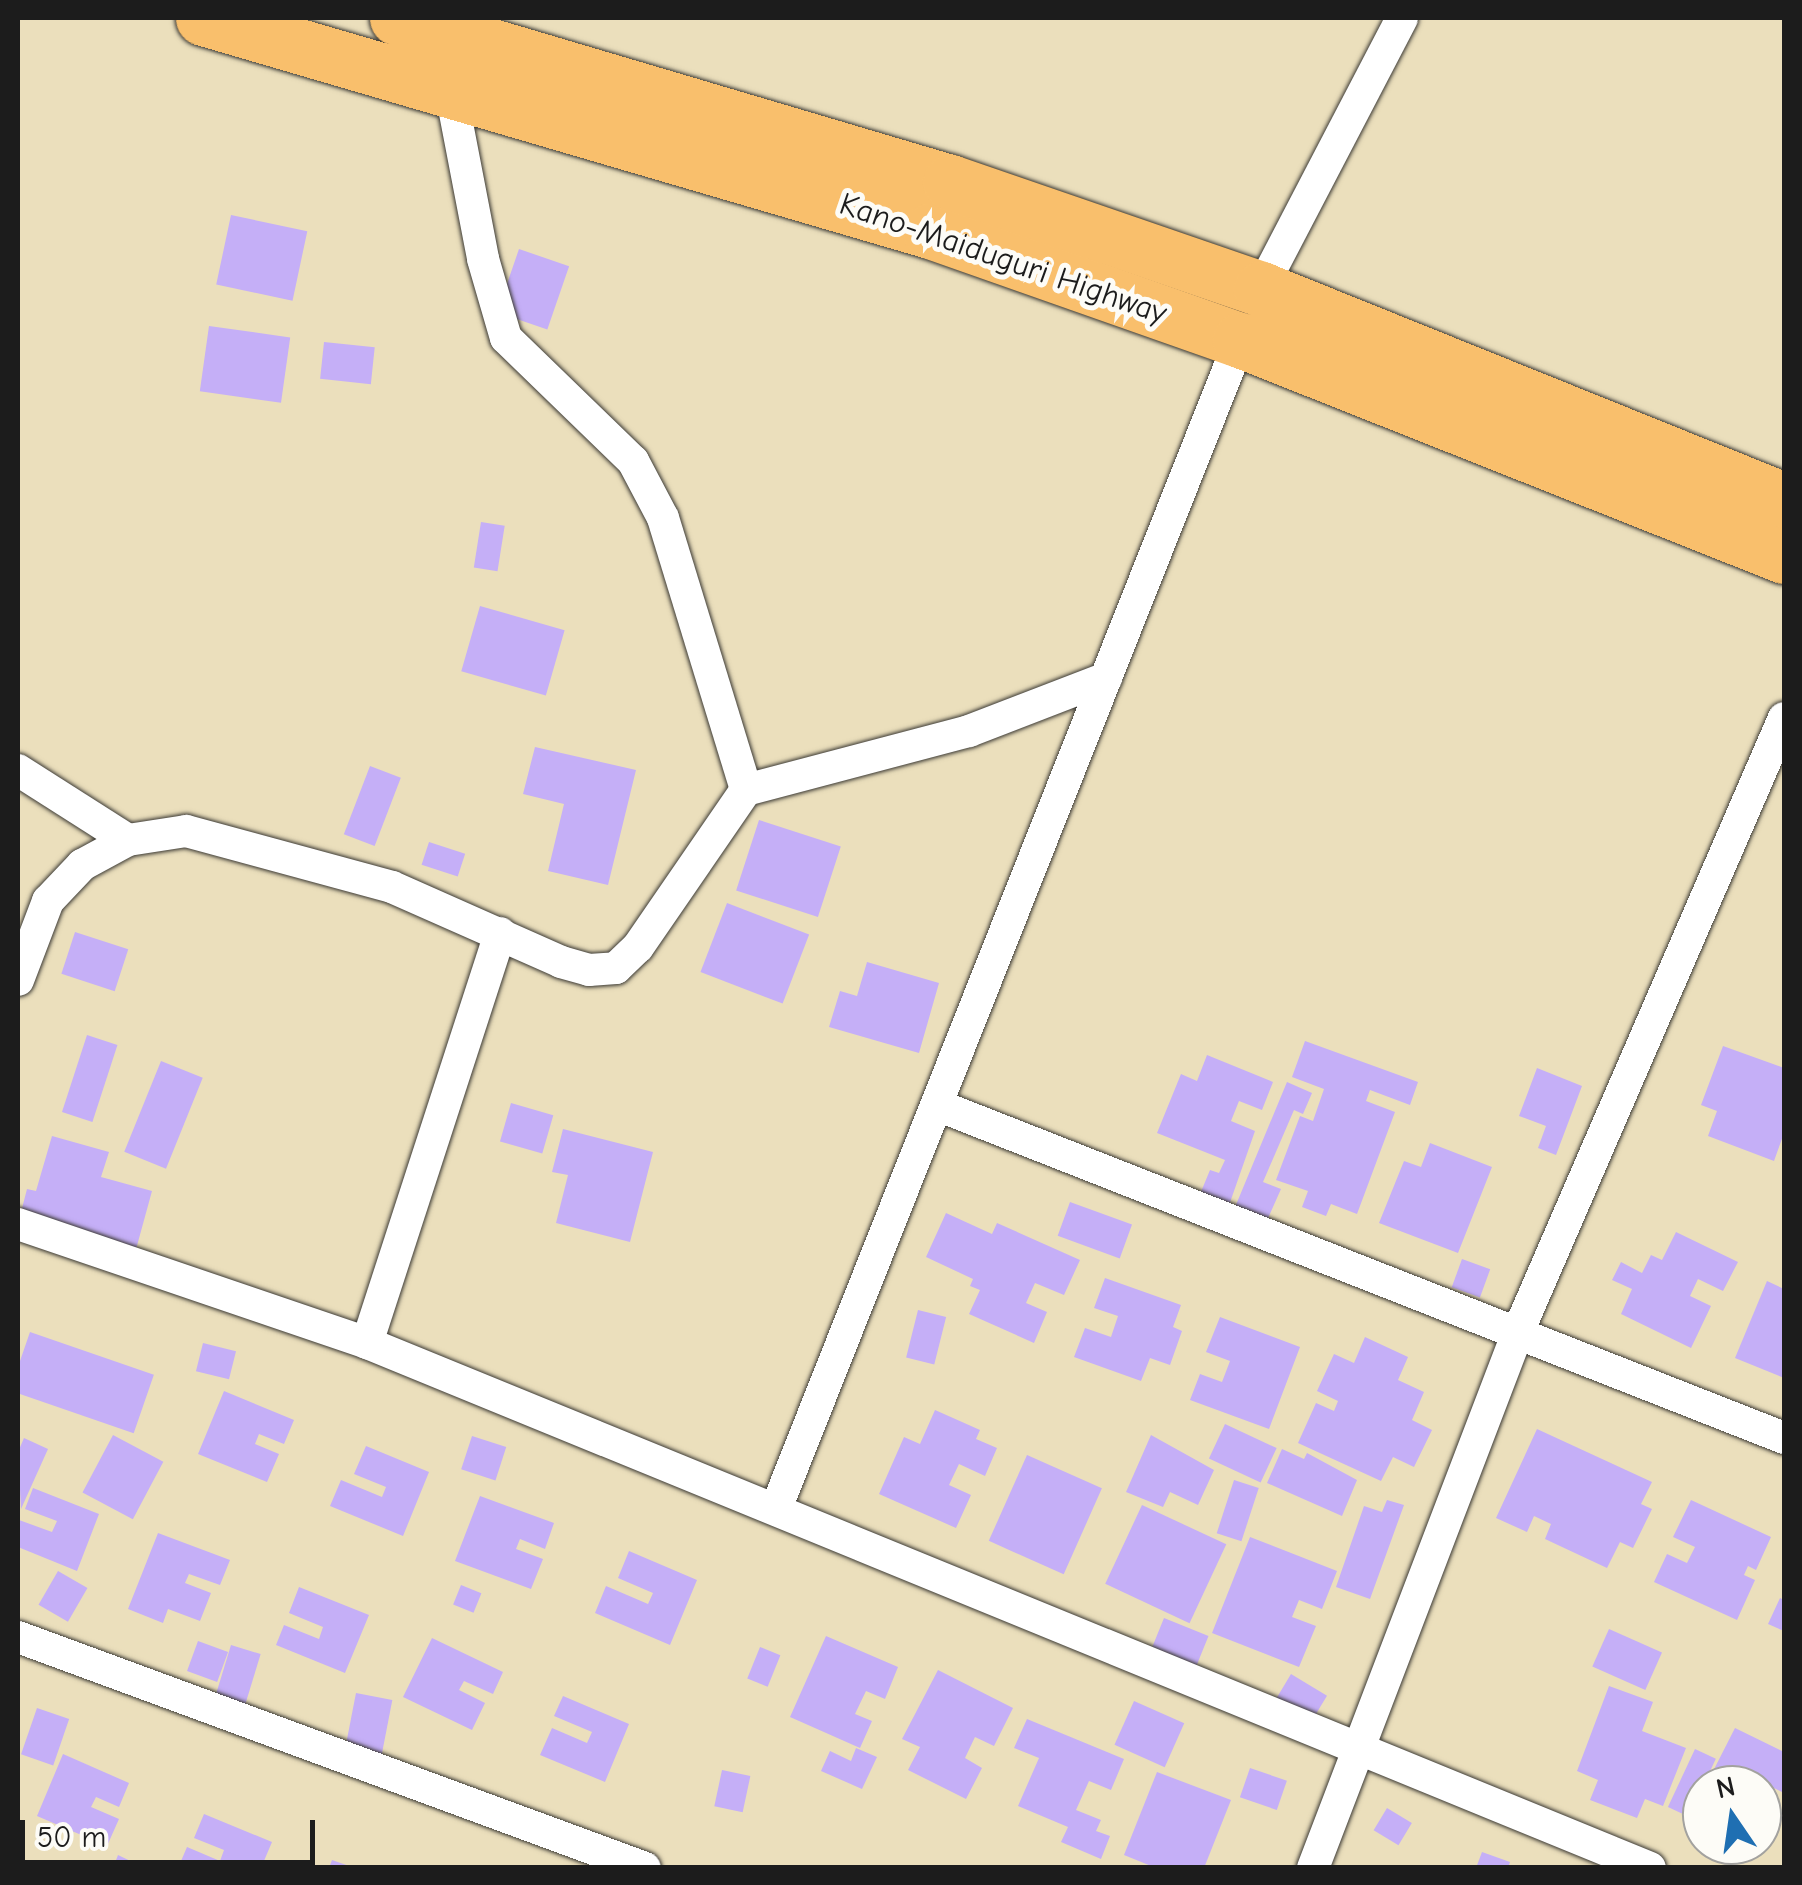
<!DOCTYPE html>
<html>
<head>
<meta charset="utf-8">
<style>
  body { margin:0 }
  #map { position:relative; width:1802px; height:1885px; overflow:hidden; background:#ebdfbc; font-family:"Comic Neue",sans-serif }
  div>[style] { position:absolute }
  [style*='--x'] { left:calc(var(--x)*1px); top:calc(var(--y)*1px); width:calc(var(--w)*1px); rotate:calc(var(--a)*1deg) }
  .building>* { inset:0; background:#c5aff7; transform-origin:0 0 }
  .roads { filter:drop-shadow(0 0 2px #3b3934) drop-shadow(0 0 2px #3b3934) }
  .street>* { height:32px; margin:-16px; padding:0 16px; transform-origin:16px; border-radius:16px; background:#fff }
  .highway>* { height:55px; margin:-27.5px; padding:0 27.5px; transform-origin:27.5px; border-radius:27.5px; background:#f9bf6c }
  span { translate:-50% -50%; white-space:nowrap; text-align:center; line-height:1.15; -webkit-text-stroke:10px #fdfcf7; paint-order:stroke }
  .street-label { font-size:32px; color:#1c1c1c }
  .frame { position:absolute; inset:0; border:20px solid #1c1c1c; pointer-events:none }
  .north { position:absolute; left:1682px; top:1765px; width:100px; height:100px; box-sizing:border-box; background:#fdfcf7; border:2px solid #a3a29f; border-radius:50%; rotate:347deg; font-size:28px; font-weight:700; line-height:40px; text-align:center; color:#1c1c1c }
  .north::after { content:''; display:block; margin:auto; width:35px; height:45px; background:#1f6fb2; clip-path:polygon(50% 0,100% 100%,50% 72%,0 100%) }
  .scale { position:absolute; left:20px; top:1820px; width:295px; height:45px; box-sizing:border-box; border:5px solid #1c1c1c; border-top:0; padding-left:12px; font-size:30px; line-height:35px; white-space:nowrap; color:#1c1c1c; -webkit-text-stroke:8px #fdfcf7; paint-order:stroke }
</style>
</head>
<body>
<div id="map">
  <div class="building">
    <i style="left:231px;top:215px;width:78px;height:71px;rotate:12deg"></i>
    <i style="left:519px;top:249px;width:53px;height:67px;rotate:19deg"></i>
    <i style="left:209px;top:326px;width:82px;height:66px;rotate:8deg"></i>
    <i style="left:324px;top:342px;width:51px;height:37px;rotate:6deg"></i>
    <i style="left:481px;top:522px;width:24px;height:46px;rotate:9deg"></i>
    <i style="left:480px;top:606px;width:88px;height:68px;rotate:16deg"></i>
    <i style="clip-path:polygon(535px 747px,636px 770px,608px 885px,548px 871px,564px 804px,523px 794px)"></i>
    <i style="left:370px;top:766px;width:33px;height:73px;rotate:21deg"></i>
    <i style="left:759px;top:820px;width:86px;height:74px;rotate:18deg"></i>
    <i style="left:429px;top:842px;width:38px;height:24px;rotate:18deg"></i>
    <i style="left:727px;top:903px;width:88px;height:74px;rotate:21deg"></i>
    <i style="left:75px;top:932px;width:56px;height:44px;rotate:18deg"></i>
    <i style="clip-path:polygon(867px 962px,939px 983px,919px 1053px,829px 1027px,840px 991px,857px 996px)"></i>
    <i style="left:87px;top:1035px;width:32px;height:81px;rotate:18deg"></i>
    <i style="clip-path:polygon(1305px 1041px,1418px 1082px,1410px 1105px,1370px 1090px,1366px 1101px,1395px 1112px,1357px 1214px,1331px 1204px,1326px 1216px,1302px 1207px,1308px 1191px,1276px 1180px,1300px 1116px,1313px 1121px,1324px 1089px,1292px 1077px)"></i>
    <i style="clip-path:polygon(1723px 1046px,1784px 1068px,1784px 1133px,1774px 1161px,1708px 1136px,1717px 1111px,1701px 1105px)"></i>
    <i style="clip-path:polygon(1207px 1055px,1273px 1082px,1262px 1110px,1239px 1101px,1231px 1121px,1255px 1131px,1227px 1211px,1198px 1199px,1210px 1170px,1219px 1173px,1225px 1160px,1157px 1133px,1181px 1074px,1197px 1081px)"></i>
    <i style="left:161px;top:1061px;width:45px;height:98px;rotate:22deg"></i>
    <i style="clip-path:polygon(1537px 1068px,1582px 1086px,1556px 1155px,1538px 1148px,1546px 1126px,1519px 1116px)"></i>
    <i style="clip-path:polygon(1287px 1082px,1312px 1093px,1303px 1114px,1294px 1110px,1263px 1182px,1281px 1189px,1265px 1225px,1233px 1212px)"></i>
    <i style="left:511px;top:1103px;width:44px;height:40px;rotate:16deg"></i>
    <i style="clip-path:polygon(563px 1129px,653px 1152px,630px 1242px,556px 1223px,568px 1175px,552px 1172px)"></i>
    <i style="clip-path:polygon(52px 1136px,109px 1152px,101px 1177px,152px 1191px,135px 1253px,19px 1220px,27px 1189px,36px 1191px)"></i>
    <i style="clip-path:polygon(1430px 1143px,1492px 1167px,1458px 1253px,1379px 1223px,1404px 1161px,1421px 1167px)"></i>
    <i style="left:1070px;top:1202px;width:66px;height:36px;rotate:20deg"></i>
    <i style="clip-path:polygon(946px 1213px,992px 1234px,997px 1223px,1080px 1260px,1064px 1295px,1035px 1283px,1026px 1303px,1047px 1312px,1034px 1343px,969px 1314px,980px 1290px,970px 1286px,973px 1279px,926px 1257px)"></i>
    <i style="clip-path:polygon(1676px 1232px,1738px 1262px,1723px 1291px,1698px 1279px,1690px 1296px,1711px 1306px,1691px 1348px,1621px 1314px,1632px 1289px,1612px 1280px,1621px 1262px,1642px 1273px,1651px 1255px,1662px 1260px)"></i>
    <i style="left:1462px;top:1259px;width:30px;height:30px;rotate:20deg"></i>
    <i style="clip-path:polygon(1105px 1278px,1181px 1305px,1173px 1327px,1182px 1331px,1170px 1365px,1150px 1358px,1141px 1381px,1074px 1357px,1085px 1328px,1111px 1337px,1118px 1316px,1094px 1308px)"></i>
    <i style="clip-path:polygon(1767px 1281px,1784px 1289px,1784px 1378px,1735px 1358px)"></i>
    <i style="left:918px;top:1310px;width:29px;height:49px;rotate:14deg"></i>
    <i style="clip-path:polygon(1220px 1317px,1300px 1347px,1269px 1429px,1190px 1400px,1200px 1374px,1222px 1382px,1230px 1361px,1206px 1352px)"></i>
    <i style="left:30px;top:1332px;width:131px;height:62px;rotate:19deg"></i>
    <i style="clip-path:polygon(1365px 1337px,1408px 1357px,1398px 1380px,1424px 1392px,1412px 1420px,1432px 1430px,1414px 1467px,1393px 1457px,1381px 1481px,1298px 1443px,1316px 1403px,1334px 1411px,1338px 1401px,1317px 1391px,1334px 1354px,1354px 1363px)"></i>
    <i style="left:203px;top:1343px;width:34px;height:29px;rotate:14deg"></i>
    <i style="clip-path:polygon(224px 1391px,294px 1420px,284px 1444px,259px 1434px,255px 1444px,279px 1454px,267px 1482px,198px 1454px)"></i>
    <i style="clip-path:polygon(935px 1410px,980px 1430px,976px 1439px,997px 1448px,985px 1476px,959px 1464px,949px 1485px,971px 1495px,956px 1528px,879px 1494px,904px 1437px,920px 1444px)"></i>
    <i style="left:1225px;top:1424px;width:57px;height:38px;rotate:25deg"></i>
    <i style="clip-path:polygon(1537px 1429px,1652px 1482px,1641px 1504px,1652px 1509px,1633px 1548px,1620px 1542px,1607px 1568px,1545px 1539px,1551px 1524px,1534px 1516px,1527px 1532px,1496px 1518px)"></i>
    <i style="left:113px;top:1435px;width:57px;height:65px;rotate:28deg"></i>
    <i style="clip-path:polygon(1151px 1435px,1214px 1470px,1198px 1505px,1170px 1492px,1163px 1507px,1126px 1492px)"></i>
    <i style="left:472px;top:1436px;width:36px;height:35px;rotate:18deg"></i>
    <i style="clip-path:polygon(24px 1438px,48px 1449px,21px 1509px,18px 1452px)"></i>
    <i style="clip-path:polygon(366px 1446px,429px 1472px,403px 1536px,330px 1506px,341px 1480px,382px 1497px,386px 1487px,354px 1474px)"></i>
    <i style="clip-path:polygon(1282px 1449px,1304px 1459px,1307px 1453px,1357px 1480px,1342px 1516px,1267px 1483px)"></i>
    <i style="left:1027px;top:1455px;width:82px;height:94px;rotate:24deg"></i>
    <i style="left:1234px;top:1480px;width:26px;height:56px;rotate:18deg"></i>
    <i style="clip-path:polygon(33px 1488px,99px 1514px,77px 1571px,18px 1547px,19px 1520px,52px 1532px,57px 1521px,25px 1509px)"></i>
    <i style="clip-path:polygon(480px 1496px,554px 1523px,545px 1549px,520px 1539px,516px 1549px,543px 1559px,531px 1589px,455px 1561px)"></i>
    <i style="clip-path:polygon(1387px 1500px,1404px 1505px,1370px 1599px,1336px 1587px,1364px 1506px,1382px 1512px)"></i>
    <i style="clip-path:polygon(1691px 1500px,1771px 1537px,1756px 1570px,1748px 1566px,1744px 1575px,1755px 1580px,1737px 1620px,1654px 1582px,1667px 1554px,1687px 1563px,1695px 1547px,1673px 1537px)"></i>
    <i style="left:1142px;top:1505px;width:93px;height:87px;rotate:25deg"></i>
    <i style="clip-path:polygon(158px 1533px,230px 1560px,220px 1585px,189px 1574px,185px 1583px,211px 1593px,200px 1621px,168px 1609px,163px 1623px,128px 1609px)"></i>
    <i style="clip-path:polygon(1250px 1537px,1337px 1571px,1322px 1609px,1299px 1600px,1292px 1617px,1316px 1626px,1299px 1667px,1212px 1633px)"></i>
    <i style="clip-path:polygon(629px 1551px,697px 1580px,670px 1645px,595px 1613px,606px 1586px,648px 1604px,653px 1593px,618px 1578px)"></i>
    <i style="left:58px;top:1571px;width:34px;height:39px;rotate:30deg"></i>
    <i style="left:461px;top:1585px;width:22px;height:21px;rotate:22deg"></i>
    <i style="clip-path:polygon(299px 1587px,369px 1615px,345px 1673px,276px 1645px,284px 1625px,319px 1639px,323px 1627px,289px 1613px)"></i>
    <i style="clip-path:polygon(1780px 1598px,1784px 1600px,1784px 1631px,1768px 1624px)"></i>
    <i style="left:1164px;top:1618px;width:48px;height:37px;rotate:22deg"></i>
    <i style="left:1609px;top:1629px;width:58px;height:41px;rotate:24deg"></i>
    <i style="clip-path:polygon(826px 1636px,898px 1667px,885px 1699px,866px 1691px,855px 1714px,872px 1721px,860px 1748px,790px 1717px)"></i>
    <i style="clip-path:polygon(432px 1638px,503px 1672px,493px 1694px,464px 1681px,459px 1690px,485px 1703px,472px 1730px,403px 1697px)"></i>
    <i style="left:198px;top:1641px;width:32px;height:32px;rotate:20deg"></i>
    <i style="left:231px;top:1645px;width:31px;height:54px;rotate:17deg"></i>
    <i style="left:760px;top:1647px;width:22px;height:34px;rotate:22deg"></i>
    <i style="clip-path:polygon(938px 1670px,1013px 1708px,994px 1746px,975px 1737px,965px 1758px,982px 1768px,966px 1799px,908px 1770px,920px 1747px,902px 1739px)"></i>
    <i style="left:1291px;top:1674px;width:42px;height:32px;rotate:31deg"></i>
    <i style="clip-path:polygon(1609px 1686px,1653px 1702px,1642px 1731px,1686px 1748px,1663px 1806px,1645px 1799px,1637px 1818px,1590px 1800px,1598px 1780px,1577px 1771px)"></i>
    <i style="left:356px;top:1693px;width:37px;height:64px;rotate:11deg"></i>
    <i style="clip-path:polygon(563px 1696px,629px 1724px,605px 1782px,540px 1755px,552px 1728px,587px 1743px,592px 1732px,554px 1716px)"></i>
    <i style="left:1134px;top:1701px;width:55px;height:48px;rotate:24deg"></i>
    <i style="left:37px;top:1708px;width:34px;height:49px;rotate:19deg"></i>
    <i style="clip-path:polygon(1027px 1719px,1124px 1759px,1111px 1790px,1089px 1781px,1076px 1810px,1101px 1820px,1096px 1831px,1110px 1836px,1101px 1859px,1061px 1842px,1068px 1827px,1018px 1806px,1039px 1758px,1014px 1748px)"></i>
    <i style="clip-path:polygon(1735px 1728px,1784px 1752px,1784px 1793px,1766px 1784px,1762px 1792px,1762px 1785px,1706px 1785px)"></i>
    <i style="clip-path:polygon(856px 1748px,877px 1757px,862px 1789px,821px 1771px,830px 1751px,851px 1761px)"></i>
    <i style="left:1695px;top:1749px;width:23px;height:64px;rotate:25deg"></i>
    <i style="clip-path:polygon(63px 1754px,129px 1783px,119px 1807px,96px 1797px,91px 1807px,119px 1819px,107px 1846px,37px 1816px)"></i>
    <i style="left:1250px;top:1768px;width:39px;height:31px;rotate:19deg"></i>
    <i style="left:722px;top:1770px;width:29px;height:37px;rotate:12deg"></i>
    <i style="clip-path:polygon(1157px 1772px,1231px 1800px,1204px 1868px,1156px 1868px,1124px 1855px)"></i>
    <i style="clip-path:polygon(1702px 1794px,1702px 1816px,1693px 1812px)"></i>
    <i style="clip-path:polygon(1762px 1803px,1784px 1814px,1768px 1848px,1762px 1845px)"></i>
    <i style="left:1387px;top:1808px;width:29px;height:26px;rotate:31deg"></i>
    <i style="clip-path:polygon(204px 1814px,272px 1842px,261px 1868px,178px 1868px,187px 1847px,220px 1861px,224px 1850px,194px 1838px)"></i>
    <i style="clip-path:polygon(1482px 1852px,1510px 1862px,1508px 1868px,1476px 1868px)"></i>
    <i style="clip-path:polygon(118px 1855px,145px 1868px,113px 1868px)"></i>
    <i style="clip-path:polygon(332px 1860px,352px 1867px,352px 1868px,329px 1868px)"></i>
  </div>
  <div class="roads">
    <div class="street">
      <i style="--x:450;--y:87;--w:175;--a:79.1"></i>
      <i style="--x:483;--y:259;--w:82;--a:73.8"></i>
      <i style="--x:506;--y:338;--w:177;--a:44.1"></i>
      <i style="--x:633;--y:461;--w:64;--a:62.2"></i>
      <i style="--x:663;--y:518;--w:284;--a:73"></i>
      <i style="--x:1261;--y:289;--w:305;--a:-62.5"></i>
      <i style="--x:18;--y:770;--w:130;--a:32.5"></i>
      <i style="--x:18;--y:980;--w:85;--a:-69.2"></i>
      <i style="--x:48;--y:901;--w:50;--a:-46.6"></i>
      <i style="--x:82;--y:865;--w:52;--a:-28.5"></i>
      <i style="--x:128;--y:840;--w:59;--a:-8.8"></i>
      <i style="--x:186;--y:831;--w:213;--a:15.2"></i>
      <i style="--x:392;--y:887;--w:185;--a:23.9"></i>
      <i style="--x:561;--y:962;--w:29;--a:16"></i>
      <i style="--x:589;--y:970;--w:27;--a:-4"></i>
      <i style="--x:616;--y:968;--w:30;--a:-44"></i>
      <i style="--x:638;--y:947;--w:191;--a:-55.5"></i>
      <i style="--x:746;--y:790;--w:231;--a:-14.8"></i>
      <i style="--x:969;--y:731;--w:147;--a:-21.1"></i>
      <i style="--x:937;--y:1105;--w:910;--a:21.46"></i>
      <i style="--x:18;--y:1224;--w:369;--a:18.8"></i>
      <i style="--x:367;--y:1343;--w:1386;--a:22.25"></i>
      <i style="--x:367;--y:1343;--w:431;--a:-72"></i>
      <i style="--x:777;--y:1506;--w:1255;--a:-68.34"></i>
      <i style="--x:18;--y:1637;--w:668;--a:20.22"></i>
      <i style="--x:1313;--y:1868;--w:574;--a:-69.07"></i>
      <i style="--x:1518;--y:1332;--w:669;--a:-66.58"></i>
    </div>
    <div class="highway">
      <i style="--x:203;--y:18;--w:758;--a:16.33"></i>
      <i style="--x:930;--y:231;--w:329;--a:19.4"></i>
      <i style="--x:1240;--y:340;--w:585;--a:21.66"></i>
      <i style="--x:397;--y:18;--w:577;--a:16.52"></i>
      <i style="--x:950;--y:182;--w:329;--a:19"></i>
      <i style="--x:1261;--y:289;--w:564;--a:21.97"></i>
    </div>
  </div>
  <div class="street-label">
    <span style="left:1003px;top:259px;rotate:19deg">Kano-Maiduguri Highway</span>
  </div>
  <div class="frame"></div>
  <div class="north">N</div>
  <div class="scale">50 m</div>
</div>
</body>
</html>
